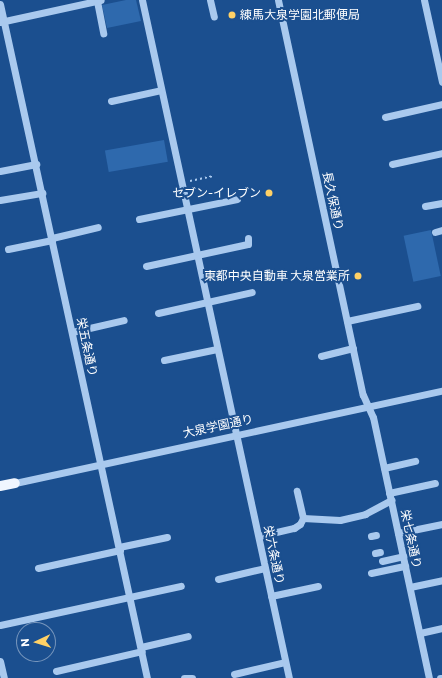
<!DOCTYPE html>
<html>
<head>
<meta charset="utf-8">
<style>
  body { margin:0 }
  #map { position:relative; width:442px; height:678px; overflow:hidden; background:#1b4f8f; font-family:Commissioner,"Noto Sans JP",sans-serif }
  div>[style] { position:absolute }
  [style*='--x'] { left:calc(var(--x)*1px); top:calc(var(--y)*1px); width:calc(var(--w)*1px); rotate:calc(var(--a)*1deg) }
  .green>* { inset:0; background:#2e69ad; transform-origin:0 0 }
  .path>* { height:2px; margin-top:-1px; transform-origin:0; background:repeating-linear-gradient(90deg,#a9c9ee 0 2px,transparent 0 5px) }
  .minor>* { height:7px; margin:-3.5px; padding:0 3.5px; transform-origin:3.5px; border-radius:3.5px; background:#a9c9ee }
  .major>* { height:10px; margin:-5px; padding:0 5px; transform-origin:5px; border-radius:5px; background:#f0f6ff }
  .dots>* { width:11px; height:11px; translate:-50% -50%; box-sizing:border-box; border:2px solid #1b4f8f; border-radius:50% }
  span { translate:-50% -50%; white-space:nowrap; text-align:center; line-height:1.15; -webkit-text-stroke:4px #1b4f8f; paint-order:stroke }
  .poi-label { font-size:12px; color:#fff }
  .left { translate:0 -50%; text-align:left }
  .right { translate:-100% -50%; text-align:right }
  .street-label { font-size:12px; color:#fff }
  .north { position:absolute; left:16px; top:622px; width:40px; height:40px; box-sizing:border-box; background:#1b4f8f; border:1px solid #7695bc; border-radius:50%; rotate:266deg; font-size:11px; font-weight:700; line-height:16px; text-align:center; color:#fff }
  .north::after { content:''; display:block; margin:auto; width:14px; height:18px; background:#ffd166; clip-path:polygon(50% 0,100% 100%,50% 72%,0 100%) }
</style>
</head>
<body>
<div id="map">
  <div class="green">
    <i style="clip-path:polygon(126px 0,136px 0,141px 21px,107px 28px,102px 5px)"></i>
    <i style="left:164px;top:140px;width:22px;height:60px;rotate:80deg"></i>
    <i style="left:431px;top:230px;width:47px;height:28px;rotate:78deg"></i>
  </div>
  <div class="path">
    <i style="--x:190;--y:181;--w:24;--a:-12"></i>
  </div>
  <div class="minor">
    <i style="--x:142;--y:0;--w:694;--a:77.77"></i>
    <i style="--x:210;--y:0;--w:17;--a:77"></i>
    <i style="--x:278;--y:0;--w:404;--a:77.9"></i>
    <i style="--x:363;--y:395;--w:24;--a:66"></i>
    <i style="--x:373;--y:417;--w:267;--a:77.9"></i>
    <i style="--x:424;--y:0;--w:84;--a:77.6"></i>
    <i style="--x:97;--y:1;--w:33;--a:79"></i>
    <i style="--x:0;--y:4;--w:690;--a:77.7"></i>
    <i style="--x:0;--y:22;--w:103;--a:-12.3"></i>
    <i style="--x:111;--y:101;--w:51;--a:-12.4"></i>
    <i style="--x:385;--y:117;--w:58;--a:-12.8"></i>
    <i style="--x:392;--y:164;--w:51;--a:-12.4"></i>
    <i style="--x:0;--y:171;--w:37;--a:-11"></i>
    <i style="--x:0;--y:200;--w:43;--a:-9.5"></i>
    <i style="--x:425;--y:206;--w:17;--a:-10"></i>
    <i style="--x:139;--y:219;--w:100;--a:-11.5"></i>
    <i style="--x:435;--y:232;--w:7;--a:-16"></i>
    <i style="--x:52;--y:238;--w:47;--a:-13.4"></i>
    <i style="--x:8;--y:249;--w:45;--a:-11.6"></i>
    <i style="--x:146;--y:266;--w:104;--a:-12.2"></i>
    <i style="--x:248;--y:244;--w:6;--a:-90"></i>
    <i style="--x:158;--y:313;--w:96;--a:-12.6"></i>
    <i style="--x:347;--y:321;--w:72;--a:-12.1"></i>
    <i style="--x:72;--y:332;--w:53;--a:-13"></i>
    <i style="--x:321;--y:356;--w:33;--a:-14"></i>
    <i style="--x:164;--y:360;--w:54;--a:-11.7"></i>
    <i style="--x:384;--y:468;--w:32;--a:-13"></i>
    <i style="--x:15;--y:483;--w:437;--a:-12.2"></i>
    <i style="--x:389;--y:493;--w:47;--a:-12.3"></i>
    <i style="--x:303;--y:518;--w:37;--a:3"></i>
    <i style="--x:340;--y:520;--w:26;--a:-13"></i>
    <i style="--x:365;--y:514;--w:30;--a:-28"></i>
    <i style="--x:398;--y:533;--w:45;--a:-11.6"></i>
    <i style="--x:259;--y:536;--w:36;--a:-13"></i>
    <i style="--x:294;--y:528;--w:7;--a:-34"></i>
    <i style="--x:300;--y:524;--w:7;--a:-63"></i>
    <i style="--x:303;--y:518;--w:28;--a:-103"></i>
    <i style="--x:371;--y:536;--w:5;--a:-11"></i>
    <i style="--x:119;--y:547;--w:49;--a:-11.8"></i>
    <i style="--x:375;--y:553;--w:5;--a:-11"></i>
    <i style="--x:382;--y:561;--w:22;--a:-13"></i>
    <i style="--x:38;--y:568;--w:84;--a:-12.4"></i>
    <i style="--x:371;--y:573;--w:35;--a:-12"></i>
    <i style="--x:218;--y:579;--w:48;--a:-13.2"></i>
    <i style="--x:410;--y:587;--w:33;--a:-12"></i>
    <i style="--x:271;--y:596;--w:48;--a:-12"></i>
    <i style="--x:0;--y:625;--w:185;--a:-12.2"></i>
    <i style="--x:420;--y:633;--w:23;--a:-13"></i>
    <i style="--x:141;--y:647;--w:48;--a:-13.2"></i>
    <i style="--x:0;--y:661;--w:17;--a:77"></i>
    <i style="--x:56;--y:671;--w:88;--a:-13.1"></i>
    <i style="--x:234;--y:674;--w:52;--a:-13.2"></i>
    <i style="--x:184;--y:678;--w:8;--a:0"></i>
    <i style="--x:440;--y:678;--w:2;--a:0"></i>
  </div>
  <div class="major">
    <i style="--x:0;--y:486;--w:15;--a:-11"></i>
  </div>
  <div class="dots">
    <i style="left:232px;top:15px;background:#ffd166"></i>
    <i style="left:269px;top:193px;background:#ffd166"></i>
    <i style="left:358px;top:276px;background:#ffd166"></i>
  </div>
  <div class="poi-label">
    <span class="left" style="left:240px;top:15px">練馬大泉学園北郵便局</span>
    <span class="right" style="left:261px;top:193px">セブン-イレブン</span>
    <span class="right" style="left:350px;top:276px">東都中央自動車 大泉営業所</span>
  </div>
  <div class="street-label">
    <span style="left:333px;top:201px;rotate:78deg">長久保通り</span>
    <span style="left:87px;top:347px;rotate:78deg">栄五条通り</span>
    <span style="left:218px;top:426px;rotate:-12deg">大泉学園通り</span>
    <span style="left:411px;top:539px;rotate:78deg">栄七条通り</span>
    <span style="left:274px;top:555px;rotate:78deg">栄六条通り</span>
  </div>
  <div class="north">N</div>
</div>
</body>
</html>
